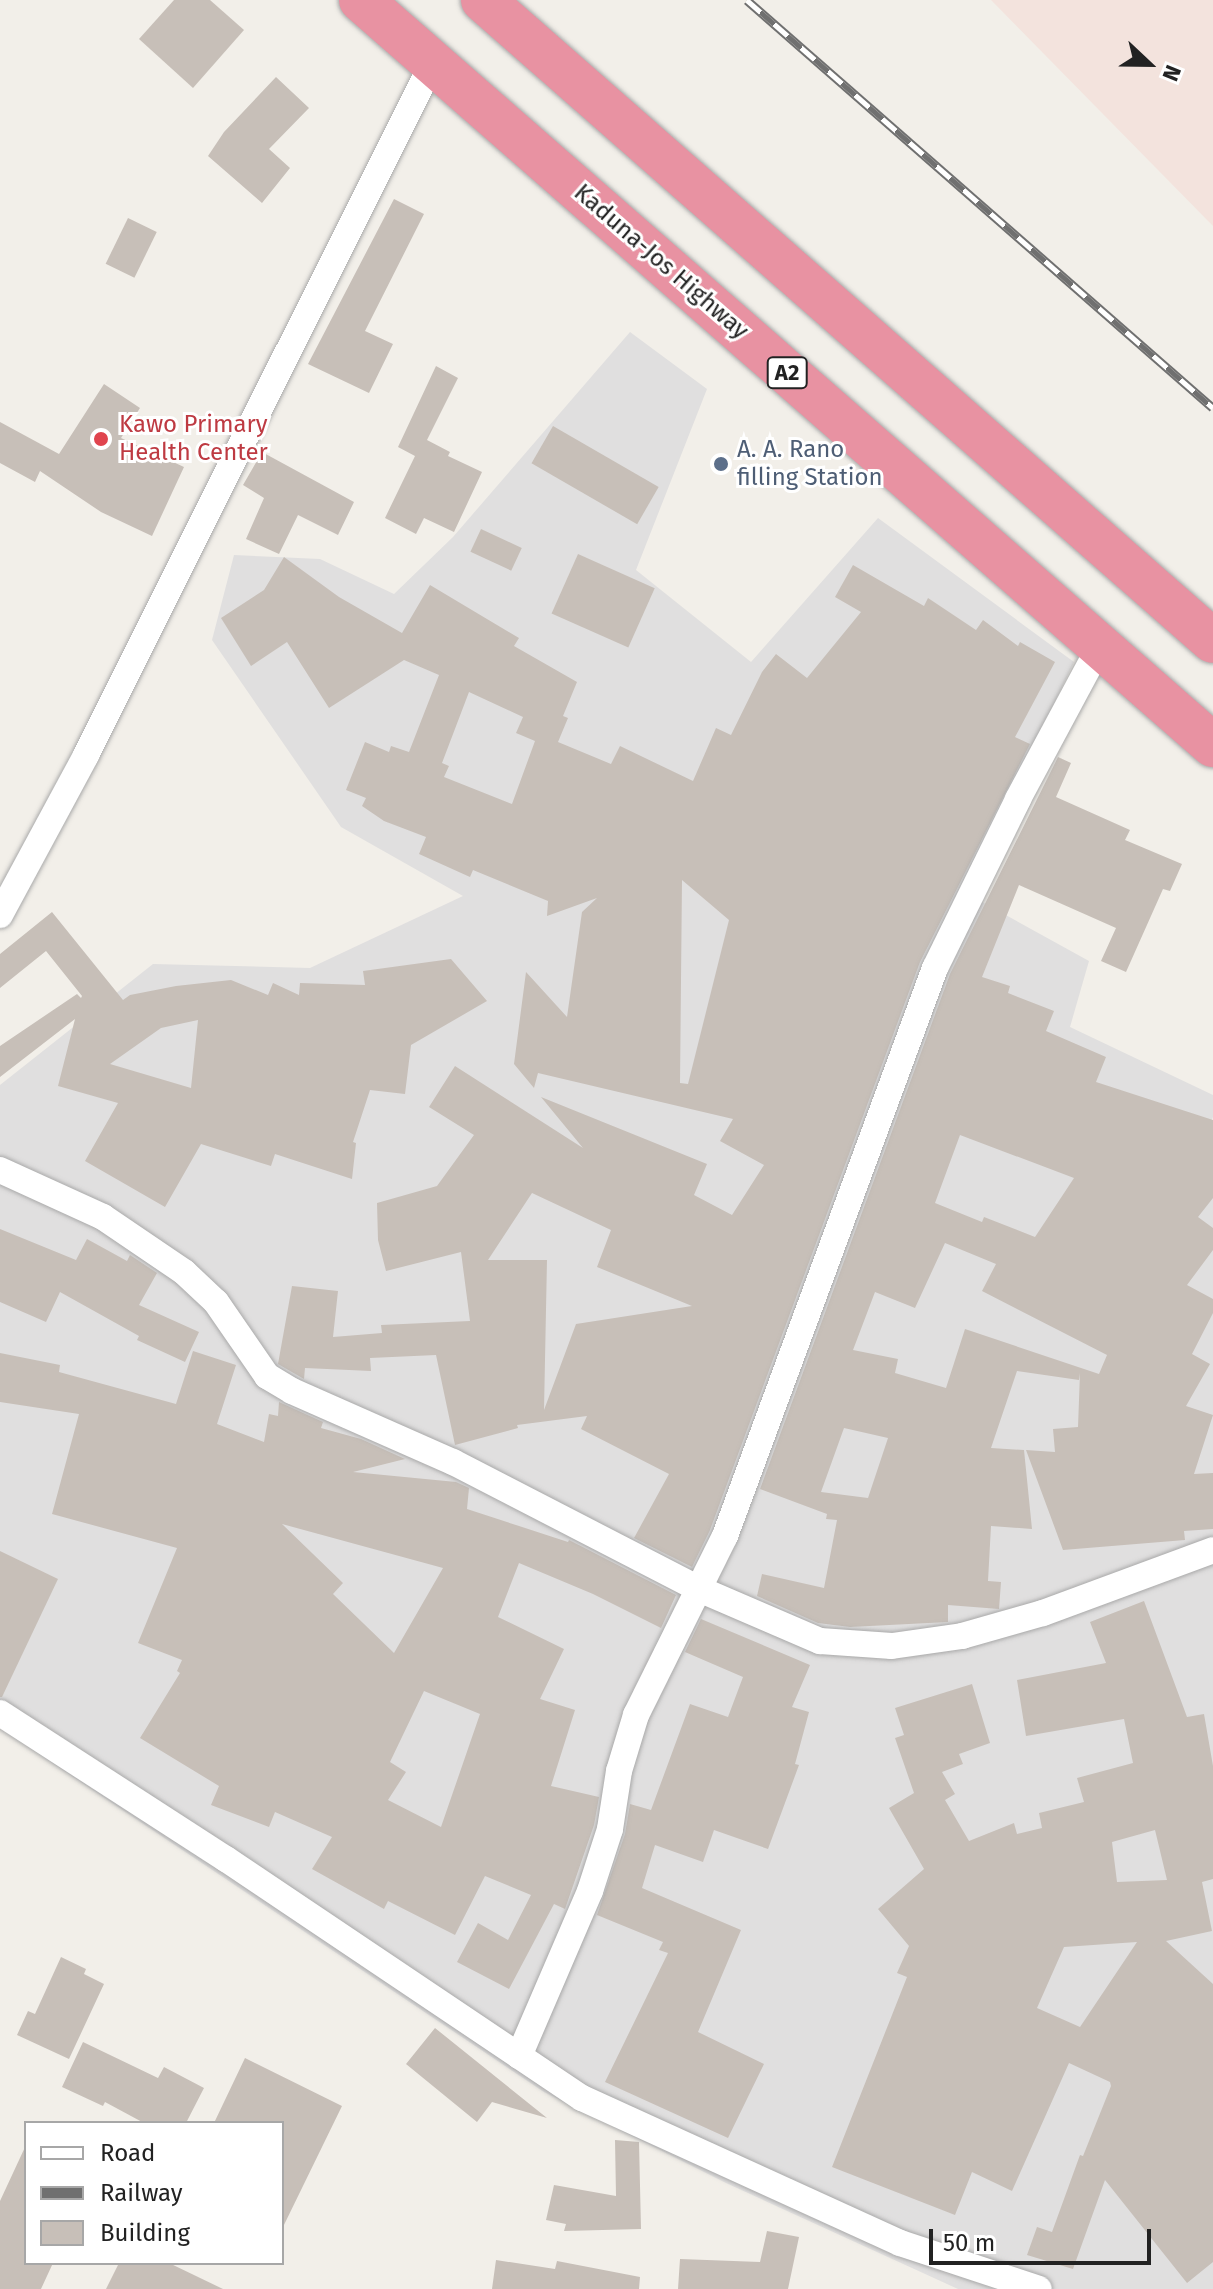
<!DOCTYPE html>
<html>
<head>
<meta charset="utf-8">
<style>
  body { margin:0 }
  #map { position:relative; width:1213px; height:2289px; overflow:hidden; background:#f2efe9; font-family:"Fira Sans",sans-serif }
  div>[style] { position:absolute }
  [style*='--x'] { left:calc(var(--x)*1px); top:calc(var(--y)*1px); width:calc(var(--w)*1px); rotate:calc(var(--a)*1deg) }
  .residential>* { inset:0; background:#e0dfdf }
  .military>* { inset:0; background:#f3e3dd }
  .building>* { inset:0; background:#c7bfb8; transform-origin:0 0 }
  .roads { filter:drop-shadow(0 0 2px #a9a9a9) drop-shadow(0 0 2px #a9a9a9) }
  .street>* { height:26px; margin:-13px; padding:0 13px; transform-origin:13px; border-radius:13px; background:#fff }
  .highway>* { height:44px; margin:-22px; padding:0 22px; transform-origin:22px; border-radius:22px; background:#e892a2 }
  .rail>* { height:9px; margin-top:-4.5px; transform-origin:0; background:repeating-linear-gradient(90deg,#fff 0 18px,#707070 0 36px); box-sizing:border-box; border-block:2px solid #707070 }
  .dots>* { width:22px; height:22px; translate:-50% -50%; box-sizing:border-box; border:4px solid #fff; border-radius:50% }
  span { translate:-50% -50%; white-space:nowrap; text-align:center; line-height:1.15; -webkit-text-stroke:6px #fff; paint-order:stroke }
  .shield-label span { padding:2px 6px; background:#fff; border:2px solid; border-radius:6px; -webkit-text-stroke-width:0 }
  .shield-label { font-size:22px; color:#222; font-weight:700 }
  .street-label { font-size:24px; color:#222 }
  .health-label { font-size:24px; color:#be3a42 }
  .left { translate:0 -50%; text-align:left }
  .service-label { font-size:24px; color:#4e5e75 }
  .legend { position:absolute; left:24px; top:2121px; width:260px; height:144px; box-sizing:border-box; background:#fff; border:2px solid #a7a7a7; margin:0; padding:10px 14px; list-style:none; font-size:24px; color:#222 }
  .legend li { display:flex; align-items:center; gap:16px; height:40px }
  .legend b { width:40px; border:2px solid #a7a7a7 }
  .north { position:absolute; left:1109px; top:24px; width:80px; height:80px; -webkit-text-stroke:6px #fff; paint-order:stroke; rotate:112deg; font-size:22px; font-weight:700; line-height:32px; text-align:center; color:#222 }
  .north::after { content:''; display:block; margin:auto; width:28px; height:36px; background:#222; clip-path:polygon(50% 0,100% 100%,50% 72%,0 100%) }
  .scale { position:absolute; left:929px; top:2229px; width:222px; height:36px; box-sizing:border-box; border:4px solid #222; border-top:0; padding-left:10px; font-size:24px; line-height:28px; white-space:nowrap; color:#222; -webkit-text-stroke:6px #fff; paint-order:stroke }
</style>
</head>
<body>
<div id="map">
  <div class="residential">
    <i style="clip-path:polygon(630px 332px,707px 389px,636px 570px,751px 662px,878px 518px,1074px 662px,964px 892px,1089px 961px,1070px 1027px,1213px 1095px,1213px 1117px,1191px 1174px,1213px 1196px,1213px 2289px,958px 2289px,726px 2183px,544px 2092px,0 1728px,0 1085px,153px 964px,310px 968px,463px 896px,341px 827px,212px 640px,234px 555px,320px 559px,394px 594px,453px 537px)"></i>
  </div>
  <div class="military">
    <i style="clip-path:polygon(991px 0,1213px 0,1213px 226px)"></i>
  </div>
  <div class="building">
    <i style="clip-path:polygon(174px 0,210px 0,244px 30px,193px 88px,139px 39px)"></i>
    <i style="clip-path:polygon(276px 77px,309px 108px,269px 149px,290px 168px,262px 203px,208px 156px,224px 132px)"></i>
    <i style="clip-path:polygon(394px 199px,424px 214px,365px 331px,393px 344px,369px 393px,308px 364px)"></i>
    <i style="left:128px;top:218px;width:32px;height:51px;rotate:26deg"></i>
    <i style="clip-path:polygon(436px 366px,458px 378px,427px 440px,450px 452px,448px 456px,482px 472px,454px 532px,424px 518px,416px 534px,385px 518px,415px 456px,398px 447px)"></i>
    <i style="clip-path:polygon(104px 384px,140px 408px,121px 438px,184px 467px,152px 536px,101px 512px,40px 471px,35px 482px,0 463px,0 422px,59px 454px)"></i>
    <i style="left:553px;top:426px;width:122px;height:43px;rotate:30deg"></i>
    <i style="clip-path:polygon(262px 452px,354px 502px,338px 535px,298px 515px,279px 554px,246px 539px,264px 498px,243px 485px)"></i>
    <i style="left:481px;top:529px;width:45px;height:25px;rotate:25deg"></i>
    <i style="left:578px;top:554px;width:84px;height:65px;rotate:24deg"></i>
    <i style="clip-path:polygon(evenodd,284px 557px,339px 597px,402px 633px,430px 585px,519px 638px,514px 646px,577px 682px,563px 716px,568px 718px,558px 742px,611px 764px,620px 746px,693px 781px,716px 728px,731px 735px,762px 672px,776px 654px,807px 678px,861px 612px,835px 597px,853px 565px,924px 606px,928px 598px,976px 630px,983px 620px,1018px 646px,1020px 642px,1055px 662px,1015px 737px,1030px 744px,920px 962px,710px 1530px,692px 1567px,634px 1538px,669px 1474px,581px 1429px,587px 1416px,517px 1425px,518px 1428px,455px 1445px,436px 1355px,370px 1358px,371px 1371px,305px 1368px,304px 1379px,278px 1364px,292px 1286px,338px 1291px,333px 1337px,382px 1333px,381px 1325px,470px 1321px,461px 1252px,386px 1271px,378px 1240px,377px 1203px,437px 1186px,474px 1135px,429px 1107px,455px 1066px,583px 1148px,541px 1097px,707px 1164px,694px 1195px,732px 1215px,764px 1165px,720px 1141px,733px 1119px,538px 1073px,534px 1088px,514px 1064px,526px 972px,567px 1017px,582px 912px,597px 898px,547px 916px,548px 901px,473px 870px,470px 877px,419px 854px,426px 837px,384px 821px,362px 806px,366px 798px,346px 790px,365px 742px,389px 752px,391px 746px,409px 752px,439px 675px,404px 660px,329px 708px,287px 642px,251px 666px,221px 618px,264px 590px,284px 557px,469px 692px,523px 717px,516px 733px,535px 741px,512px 804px,444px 777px,449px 766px,442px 763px,469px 692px,284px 557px,682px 880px,729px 920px,688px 1084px,680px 1083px,682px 880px,284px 557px,532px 1193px,611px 1230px,597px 1267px,692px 1306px,576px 1324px,544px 1410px,547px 1260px,488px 1260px,532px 1193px)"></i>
    <i style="clip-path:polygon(evenodd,1058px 757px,1071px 763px,1056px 797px,1130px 830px,1125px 840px,1182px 864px,1170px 891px,1163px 889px,1126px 972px,1101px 961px,1116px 928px,1019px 885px,982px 977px,1010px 986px,1008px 993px,1054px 1011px,1046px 1031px,1106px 1057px,1096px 1082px,1213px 1120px,1213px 1198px,1198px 1217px,1213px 1228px,1213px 1250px,1187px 1285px,1213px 1299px,1213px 1313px,1192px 1354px,1210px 1364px,1186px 1406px,1213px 1415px,1194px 1474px,1213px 1473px,1213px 1529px,1184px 1531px,1185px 1540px,1063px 1550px,1026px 1450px,1055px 1452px,1053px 1429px,1078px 1427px,1080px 1373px,1079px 1380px,1017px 1371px,991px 1448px,1024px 1450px,1032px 1529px,991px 1526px,988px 1581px,1001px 1582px,999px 1609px,948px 1605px,948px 1622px,850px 1627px,818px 1623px,757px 1596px,762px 1574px,824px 1588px,837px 1520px,826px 1519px,827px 1514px,760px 1489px,950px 974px,1058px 757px,960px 1135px,1074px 1178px,1035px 1237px,984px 1217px,982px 1222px,935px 1203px,960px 1135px,1058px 757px,945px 1243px,996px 1264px,982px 1291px,1107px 1355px,1099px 1374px,965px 1329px,946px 1388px,895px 1373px,898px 1359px,853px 1350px,875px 1292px,915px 1308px,945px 1243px,1058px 757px,844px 1428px,888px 1438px,868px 1498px,821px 1492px,844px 1428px)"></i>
    <i style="clip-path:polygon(evenodd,52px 912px,123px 1000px,130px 995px,176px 986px,231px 980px,268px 995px,273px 983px,299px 995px,300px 983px,365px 985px,363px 971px,451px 959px,487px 1001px,411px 1045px,405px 1094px,370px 1090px,353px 1142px,356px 1143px,352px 1179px,275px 1154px,271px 1166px,201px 1144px,165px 1207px,85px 1161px,118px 1103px,58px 1086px,75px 1019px,0 1077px,0 1046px,77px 994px,81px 998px,82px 996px,46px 951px,0 988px,0 954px,52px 912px,198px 1020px,191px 1088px,110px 1064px,161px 1028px,198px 1020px)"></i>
    <i style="clip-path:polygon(0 1229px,76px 1260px,87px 1239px,127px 1261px,130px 1255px,157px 1273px,139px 1305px,199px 1332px,185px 1362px,137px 1340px,139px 1336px,60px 1292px,46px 1322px,0 1302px)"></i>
    <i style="clip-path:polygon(evenodd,193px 1351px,236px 1365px,217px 1424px,264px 1442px,269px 1414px,278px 1416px,279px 1402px,323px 1422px,321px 1428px,361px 1439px,405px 1459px,353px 1472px,456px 1482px,469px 1488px,467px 1509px,568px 1542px,569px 1540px,676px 1595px,661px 1628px,593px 1594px,519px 1563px,498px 1617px,564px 1649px,540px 1699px,575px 1710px,551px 1786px,599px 1797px,594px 1825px,565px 1909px,554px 1904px,509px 1989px,457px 1962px,478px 1923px,508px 1940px,531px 1895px,485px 1876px,455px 1935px,388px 1901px,384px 1909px,312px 1869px,332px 1837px,275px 1812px,269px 1827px,211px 1805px,219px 1786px,140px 1738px,180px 1673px,177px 1671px,182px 1660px,138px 1643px,177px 1548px,52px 1514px,79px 1414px,0 1402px,0 1353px,60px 1365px,59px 1372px,176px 1404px,193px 1351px,282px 1524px,443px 1568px,394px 1653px,333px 1594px,343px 1583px,282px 1524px,193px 1351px,424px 1691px,480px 1714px,441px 1827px,388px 1800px,406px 1772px,390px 1762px,424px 1691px)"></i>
    <i style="clip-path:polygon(0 1551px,58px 1579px,2px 1697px,0 1697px)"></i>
    <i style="clip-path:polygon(evenodd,1144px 1601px,1187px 1717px,1204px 1714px,1213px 1766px,1213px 1879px,1202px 1882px,1212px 1931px,1166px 1941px,1213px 1984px,1213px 2262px,1187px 2283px,1105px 2180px,1073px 2269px,1027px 2255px,1037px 2227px,1052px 2232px,1080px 2155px,1083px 2156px,1111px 2086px,1110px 2082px,1069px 2063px,1012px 2191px,972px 2172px,955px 2215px,832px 2167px,907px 1977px,897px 1973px,909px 1946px,878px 1909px,924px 1869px,889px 1808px,914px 1793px,895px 1738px,904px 1735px,895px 1708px,972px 1684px,990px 1743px,959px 1754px,963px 1764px,942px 1772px,955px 1794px,945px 1800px,969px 1841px,1014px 1823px,1017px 1834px,1042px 1828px,1039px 1813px,1084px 1802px,1077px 1778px,1133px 1763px,1124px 1719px,1026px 1736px,1017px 1680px,1106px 1663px,1090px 1622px,1144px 1601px,1155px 1830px,1167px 1880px,1117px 1882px,1112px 1842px,1155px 1830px,1144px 1601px,1137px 1942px,1080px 2027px,1037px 2008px,1064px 1947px,1137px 1942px)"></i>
    <i style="clip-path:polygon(701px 1619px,810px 1665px,792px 1707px,809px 1712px,795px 1764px,799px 1765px,768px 1849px,714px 1830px,703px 1862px,655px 1845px,642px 1888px,741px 1930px,698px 2032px,764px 2064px,728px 2138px,605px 2082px,668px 1953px,659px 1950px,663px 1942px,597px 1915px,625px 1834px,630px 1804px,651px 1810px,690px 1704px,728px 1717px,743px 1677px,685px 1652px)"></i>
    <i style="clip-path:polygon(61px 1957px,86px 1969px,84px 1974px,104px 1984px,69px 2059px,17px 2035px,28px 2011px,35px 2014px)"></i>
    <i style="clip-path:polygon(435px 2028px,547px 2118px,492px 2102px,477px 2122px,406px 2064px)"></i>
    <i style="clip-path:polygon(83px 2042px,158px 2078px,164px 2067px,204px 2088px,186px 2123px,144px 2123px,105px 2102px,103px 2106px,62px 2087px)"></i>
    <i style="clip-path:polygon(245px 2058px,342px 2106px,282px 2229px,282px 2123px,214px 2123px)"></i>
    <i style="clip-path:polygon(615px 2140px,639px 2142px,641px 2229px,564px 2231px,566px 2224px,546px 2220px,554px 2185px,616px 2196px)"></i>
    <i style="clip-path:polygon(26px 2145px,26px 2263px,53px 2263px,41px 2289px,0 2289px,0 2201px)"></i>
    <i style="clip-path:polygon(767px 2231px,799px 2237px,788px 2289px,678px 2289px,680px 2259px,760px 2262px)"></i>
    <i style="clip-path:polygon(496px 2260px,555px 2269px,557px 2261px,640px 2277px,639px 2289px,492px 2289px)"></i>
    <i style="clip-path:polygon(119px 2263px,169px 2263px,223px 2289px,106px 2289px)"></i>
  </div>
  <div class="roads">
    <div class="street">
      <i style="--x:0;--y:915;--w:182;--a:-61.7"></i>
      <i style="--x:86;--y:755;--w:775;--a:-63.4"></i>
      <i style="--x:0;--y:1170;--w:113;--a:24.5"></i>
      <i style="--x:103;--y:1217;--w:98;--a:34.2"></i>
      <i style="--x:184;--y:1272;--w:44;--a:43.2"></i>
      <i style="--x:216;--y:1302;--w:90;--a:55.4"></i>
      <i style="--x:267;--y:1376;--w:29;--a:31"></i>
      <i style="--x:292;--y:1391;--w:176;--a:23.8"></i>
      <i style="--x:453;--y:1462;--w:277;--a:27.3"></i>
      <i style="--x:699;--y:1589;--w:132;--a:23.3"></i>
      <i style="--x:820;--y:1641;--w:72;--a:4"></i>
      <i style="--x:892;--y:1646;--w:71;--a:-8.1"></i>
      <i style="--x:962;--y:1636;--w:84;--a:-15.9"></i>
      <i style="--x:1043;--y:1613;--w:181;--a:-20.3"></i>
      <i style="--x:0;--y:1713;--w:269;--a:32.9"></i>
      <i style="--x:226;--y:1859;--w:429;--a:33.9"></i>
      <i style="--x:582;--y:2098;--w:349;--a:24.5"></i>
      <i style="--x:900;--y:2243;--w:146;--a:18.3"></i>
      <i style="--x:519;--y:2056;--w:180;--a:-66.7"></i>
      <i style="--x:590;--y:1891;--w:65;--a:-72.1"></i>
      <i style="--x:610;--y:1829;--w:59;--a:-81.2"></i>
      <i style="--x:619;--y:1771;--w:59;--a:-73.1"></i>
      <i style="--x:636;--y:1715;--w:200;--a:-63.6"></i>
      <i style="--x:725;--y:1536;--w:606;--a:-69.71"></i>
      <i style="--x:935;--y:968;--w:188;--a:-63.8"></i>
      <i style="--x:1018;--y:799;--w:174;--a:-61.8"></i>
    </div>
    <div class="highway">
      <i style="--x:361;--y:0;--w:1132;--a:41.17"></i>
      <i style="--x:483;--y:0;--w:971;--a:41.29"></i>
    </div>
  </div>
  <div class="rail">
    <i style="--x:747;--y:0;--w:619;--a:41.2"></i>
  </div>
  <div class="dots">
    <i style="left:101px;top:439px;background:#e0444e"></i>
    <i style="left:721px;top:464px;background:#5c6f8a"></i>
  </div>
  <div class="shield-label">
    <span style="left:787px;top:373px">A2</span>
  </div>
  <div class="street-label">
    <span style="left:661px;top:262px;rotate:41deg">Kaduna-Jos Highway</span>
  </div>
  <div class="health-label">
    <span class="left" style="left:119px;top:439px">Kawo Primary<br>Health Center</span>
  </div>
  <div class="service-label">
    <span class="left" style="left:737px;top:464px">A. A. Rano<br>filling Station</span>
  </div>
  <ul class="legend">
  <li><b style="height:10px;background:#fff"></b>Road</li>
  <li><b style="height:10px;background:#707070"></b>Railway</li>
  <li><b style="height:22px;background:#c7bfb8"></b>Building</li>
  </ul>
  <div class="north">N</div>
  <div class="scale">50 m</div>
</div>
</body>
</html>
